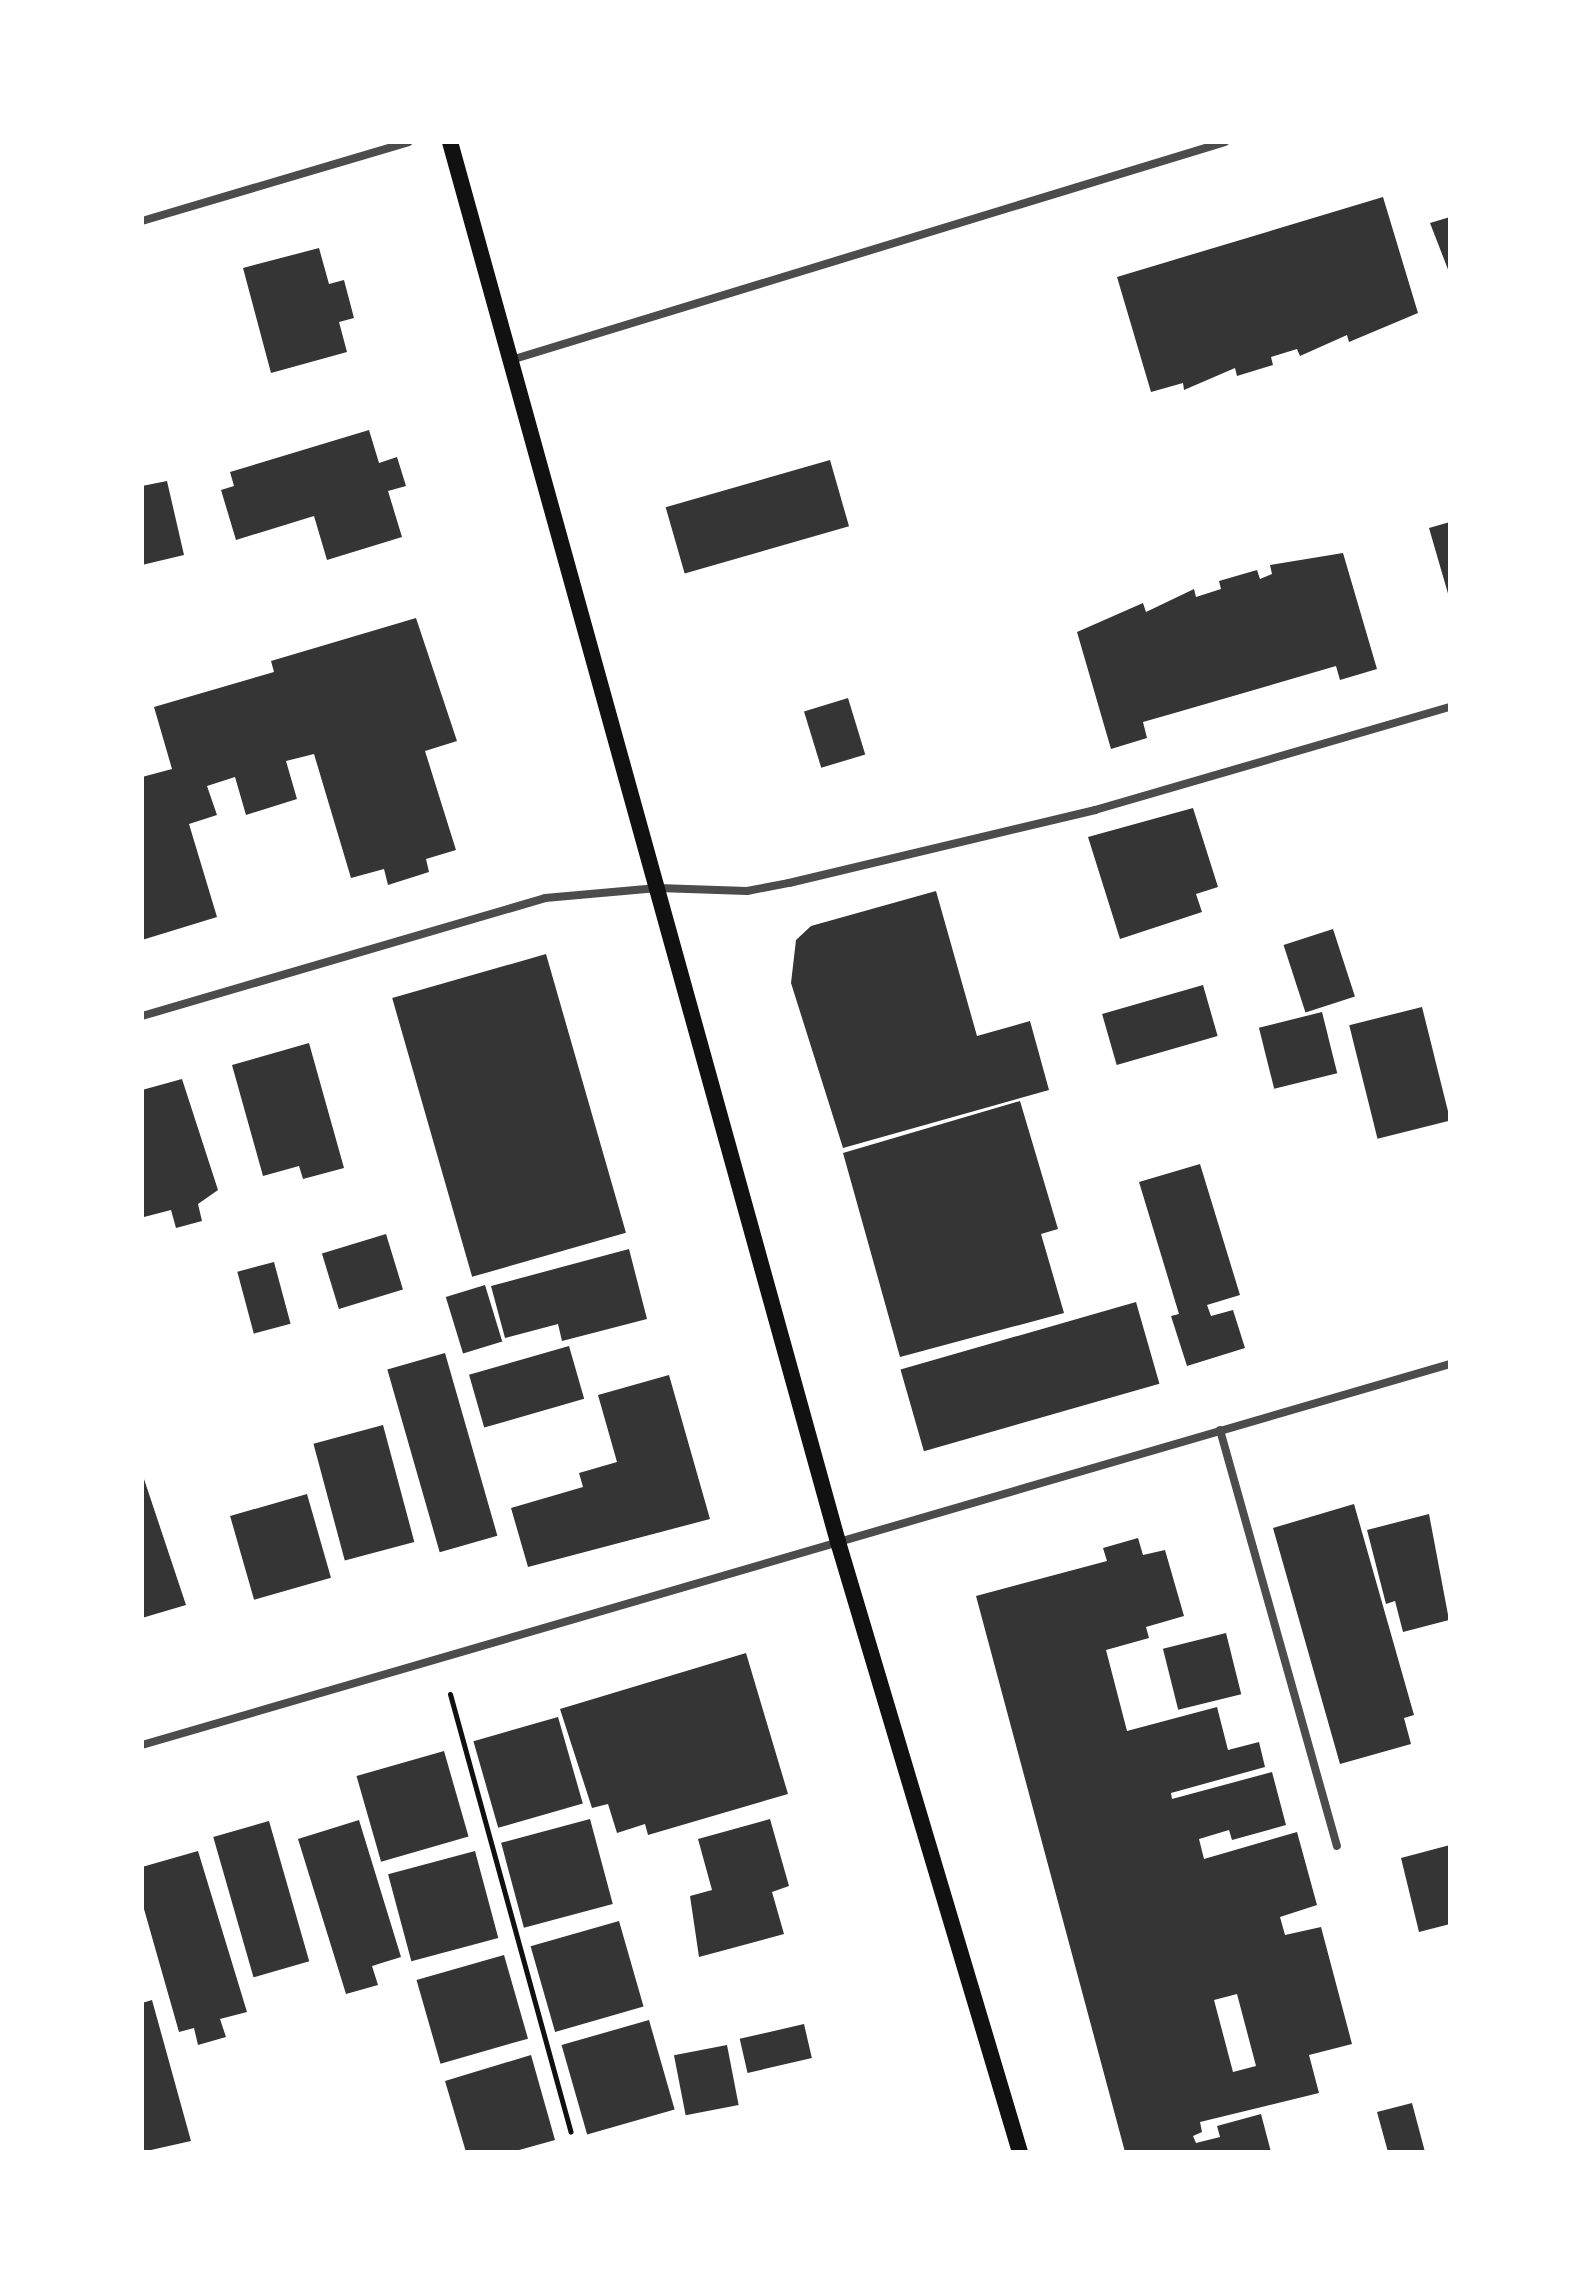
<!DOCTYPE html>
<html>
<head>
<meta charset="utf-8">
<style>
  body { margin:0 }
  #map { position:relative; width:1592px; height:2294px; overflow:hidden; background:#fff; font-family:"PT Sans",sans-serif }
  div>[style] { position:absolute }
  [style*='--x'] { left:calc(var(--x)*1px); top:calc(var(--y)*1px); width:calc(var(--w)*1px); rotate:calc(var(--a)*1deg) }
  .building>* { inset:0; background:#353535; transform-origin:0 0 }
  .path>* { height:5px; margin:-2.5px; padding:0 2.5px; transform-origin:2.5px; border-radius:2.5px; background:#111 }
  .minor>* { height:8px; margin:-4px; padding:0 4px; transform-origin:4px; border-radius:4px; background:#4c4c4c }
  .secondary>* { height:16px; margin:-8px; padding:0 8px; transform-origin:8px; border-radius:8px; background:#111 }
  span { translate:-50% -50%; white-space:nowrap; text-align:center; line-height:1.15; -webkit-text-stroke:8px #fff; paint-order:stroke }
  .frame { position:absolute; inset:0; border:144px solid #fff; pointer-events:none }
</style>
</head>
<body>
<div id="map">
  <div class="building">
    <i style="clip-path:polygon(1383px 197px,1418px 313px,1349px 342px,1347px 335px,1300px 356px,1297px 349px,1271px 357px,1273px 365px,1237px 376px,1235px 368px,1184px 390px,1183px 383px,1151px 392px,1117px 277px)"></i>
    <i style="clip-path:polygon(1450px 217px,1450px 271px,1449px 272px,1430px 223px)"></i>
    <i style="clip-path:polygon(319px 248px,329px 284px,344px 280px,354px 318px,339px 322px,347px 352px,271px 373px,243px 268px)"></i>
    <i style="clip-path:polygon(369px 430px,379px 463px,397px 457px,406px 486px,388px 491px,402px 537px,327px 560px,314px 516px,236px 540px,221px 490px,234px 486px,230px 472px)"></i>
    <i style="left:830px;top:460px;width:69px;height:171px;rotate:74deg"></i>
    <i style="clip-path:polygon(167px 481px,184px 555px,142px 565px,142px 486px)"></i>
    <i style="clip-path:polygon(1450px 522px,1450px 597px,1449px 597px,1429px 528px)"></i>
    <i style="clip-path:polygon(1343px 553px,1377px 669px,1340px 680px,1336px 666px,1178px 712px,1143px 722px,1147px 738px,1111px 749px,1077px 632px,1143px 603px,1146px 612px,1194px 589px,1196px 597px,1221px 589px,1219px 581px,1257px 570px,1260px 579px,1272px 574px,1270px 565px)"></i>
    <i style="clip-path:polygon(416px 618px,457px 741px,425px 751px,456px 850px,426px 859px,429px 872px,388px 885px,384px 869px,351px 878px,314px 754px,286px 761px,297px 799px,246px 815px,235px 777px,207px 786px,217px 815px,189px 824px,217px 917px,142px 940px,142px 777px,172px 769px,154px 707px,274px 672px,271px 661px)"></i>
    <i style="left:848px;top:698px;width:59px;height:46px;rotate:73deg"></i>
    <i style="clip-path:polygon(1193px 808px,1218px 887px,1196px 894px,1202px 912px,1120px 939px,1088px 837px)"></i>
    <i style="clip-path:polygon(936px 891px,977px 1036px,1030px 1021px,1049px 1090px,843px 1148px,791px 983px,796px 940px,811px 926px)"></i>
    <i style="left:1333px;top:929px;width:71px;height:52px;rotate:72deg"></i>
    <i style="left:546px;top:954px;width:290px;height:160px;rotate:74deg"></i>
    <i style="left:1203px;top:985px;width:53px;height:105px;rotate:74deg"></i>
    <i style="left:1422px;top:1007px;width:117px;height:75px;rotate:76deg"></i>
    <i style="left:1322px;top:1012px;width:63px;height:65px;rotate:76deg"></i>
    <i style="clip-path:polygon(309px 1043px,344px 1168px,303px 1179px,299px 1166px,263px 1176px,232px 1065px)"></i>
    <i style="clip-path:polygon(182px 1079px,218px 1190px,198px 1204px,202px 1221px,176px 1228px,171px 1210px,144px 1217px,142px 1090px)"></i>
    <i style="clip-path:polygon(1020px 1101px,1058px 1229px,1041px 1234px,1064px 1313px,900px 1357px,843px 1153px)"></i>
    <i style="clip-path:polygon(1200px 1164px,1240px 1295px,1207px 1305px,1211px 1316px,1233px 1310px,1245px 1348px,1187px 1366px,1171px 1316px,1179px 1314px,1139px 1182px)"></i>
    <i style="left:386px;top:1234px;width:58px;height:67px;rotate:73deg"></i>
    <i style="clip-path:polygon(629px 1249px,647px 1319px,562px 1341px,558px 1324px,505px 1338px,491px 1286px)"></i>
    <i style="left:274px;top:1262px;width:64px;height:38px;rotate:75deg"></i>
    <i style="left:485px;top:1285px;width:59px;height:41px;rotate:73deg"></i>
    <i style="left:1136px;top:1302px;width:85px;height:245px;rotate:74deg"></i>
    <i style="left:569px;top:1346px;width:55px;height:104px;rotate:74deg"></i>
    <i style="left:445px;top:1353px;width:190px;height:60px;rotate:74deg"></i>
    <i style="clip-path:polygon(669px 1375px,710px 1519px,528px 1567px,511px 1508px,583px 1487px,579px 1473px,617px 1462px,598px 1395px)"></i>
    <i style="left:383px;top:1425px;width:121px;height:72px;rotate:75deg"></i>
    <i style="clip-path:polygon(142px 1473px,186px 1605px,142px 1618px)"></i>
    <i style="left:307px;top:1494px;width:87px;height:80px;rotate:74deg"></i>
    <i style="clip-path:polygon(1354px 1504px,1414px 1715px,1404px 1718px,1411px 1744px,1340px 1764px,1273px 1528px)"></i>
    <i style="clip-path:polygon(1429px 1514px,1449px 1620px,1403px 1632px,1395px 1601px,1386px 1604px,1367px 1530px)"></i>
    <i style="clip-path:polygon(evenodd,1138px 1538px,1143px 1555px,1165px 1550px,1184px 1616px,1146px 1627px,1149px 1638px,1106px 1650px,1127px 1731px,1217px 1707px,1228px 1750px,1259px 1742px,1265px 1767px,1171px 1793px,1172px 1799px,1272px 1772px,1286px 1825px,1232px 1840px,1229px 1830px,1199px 1839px,1204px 1859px,1297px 1832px,1317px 1905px,1280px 1917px,1285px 1935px,1321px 1927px,1352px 2044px,1309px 2055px,1319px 2093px,1200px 2122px,1202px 2132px,1193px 2136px,1196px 2143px,1220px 2137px,1217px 2126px,1261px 2114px,1271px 2152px,1125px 2152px,976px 1596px,1107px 1561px,1103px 1548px,1138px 1538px,1237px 1994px,1256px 2066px,1233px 2072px,1214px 2000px,1237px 1994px)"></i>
    <i style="left:1226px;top:1633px;width:63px;height:65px;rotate:76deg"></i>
    <i style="clip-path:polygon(746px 1653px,788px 1794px,648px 1835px,645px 1824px,617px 1833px,608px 1804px,592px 1808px,560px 1709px)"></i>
    <i style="left:558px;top:1717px;width:90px;height:88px;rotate:74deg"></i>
    <i style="left:444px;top:1751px;width:89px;height:91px;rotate:74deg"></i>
    <i style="left:590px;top:1819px;width:88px;height:92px;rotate:75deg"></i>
    <i style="clip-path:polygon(770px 1819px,789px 1886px,772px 1892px,784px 1934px,699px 1957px,690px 1896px,712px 1890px,698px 1839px)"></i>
    <i style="clip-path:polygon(359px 1820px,401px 1957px,372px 1966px,378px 1985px,346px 1994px,298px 1839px)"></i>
    <i style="left:269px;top:1821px;width:146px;height:58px;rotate:74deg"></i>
    <i style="clip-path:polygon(1450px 1845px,1450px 1924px,1419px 1932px,1401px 1858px)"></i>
    <i style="clip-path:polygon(198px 1851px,247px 2012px,220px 2019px,226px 2037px,198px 2045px,194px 2028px,179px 2032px,142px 1902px,142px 1867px)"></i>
    <i style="left:475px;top:1851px;width:90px;height:90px;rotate:75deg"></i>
    <i style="left:619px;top:1921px;width:89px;height:92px;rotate:74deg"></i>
    <i style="left:504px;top:1955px;width:87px;height:91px;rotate:74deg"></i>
    <i style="clip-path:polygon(152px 2000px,191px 2141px,142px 2152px,142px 2003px)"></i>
    <i style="left:649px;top:2020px;width:93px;height:91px;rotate:74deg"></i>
    <i style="left:804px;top:2024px;width:35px;height:66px;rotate:77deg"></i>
    <i style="left:727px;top:2045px;width:61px;height:54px;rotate:79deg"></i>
    <i style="clip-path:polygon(531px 2055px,555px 2140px,512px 2152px,466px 2152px,445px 2081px)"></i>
    <i style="clip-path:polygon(1412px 2103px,1425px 2152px,1388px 2152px,1377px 2112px)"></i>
  </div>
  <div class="path">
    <i style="--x:450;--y:1694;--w:454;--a:74.6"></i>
  </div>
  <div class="minor">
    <i style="--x:142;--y:221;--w:278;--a:-16.5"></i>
    <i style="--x:511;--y:360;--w:747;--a:-16.98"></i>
    <i style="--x:142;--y:1016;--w:420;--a:-16.3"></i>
    <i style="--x:545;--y:898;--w:113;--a:-5.1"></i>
    <i style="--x:658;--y:888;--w:89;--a:1.9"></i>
    <i style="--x:747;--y:891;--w:43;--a:-10.8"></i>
    <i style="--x:789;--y:883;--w:315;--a:-13.4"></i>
    <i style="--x:1095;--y:810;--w:370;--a:-16.2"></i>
    <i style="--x:1220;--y:1430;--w:432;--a:74.3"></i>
    <i style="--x:142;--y:1745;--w:1362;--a:-16.24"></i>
  </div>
  <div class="secondary">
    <i style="--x:450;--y:142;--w:1453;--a:74.51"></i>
    <i style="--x:838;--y:1542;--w:637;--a:73.39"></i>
  </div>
  <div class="frame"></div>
</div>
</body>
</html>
